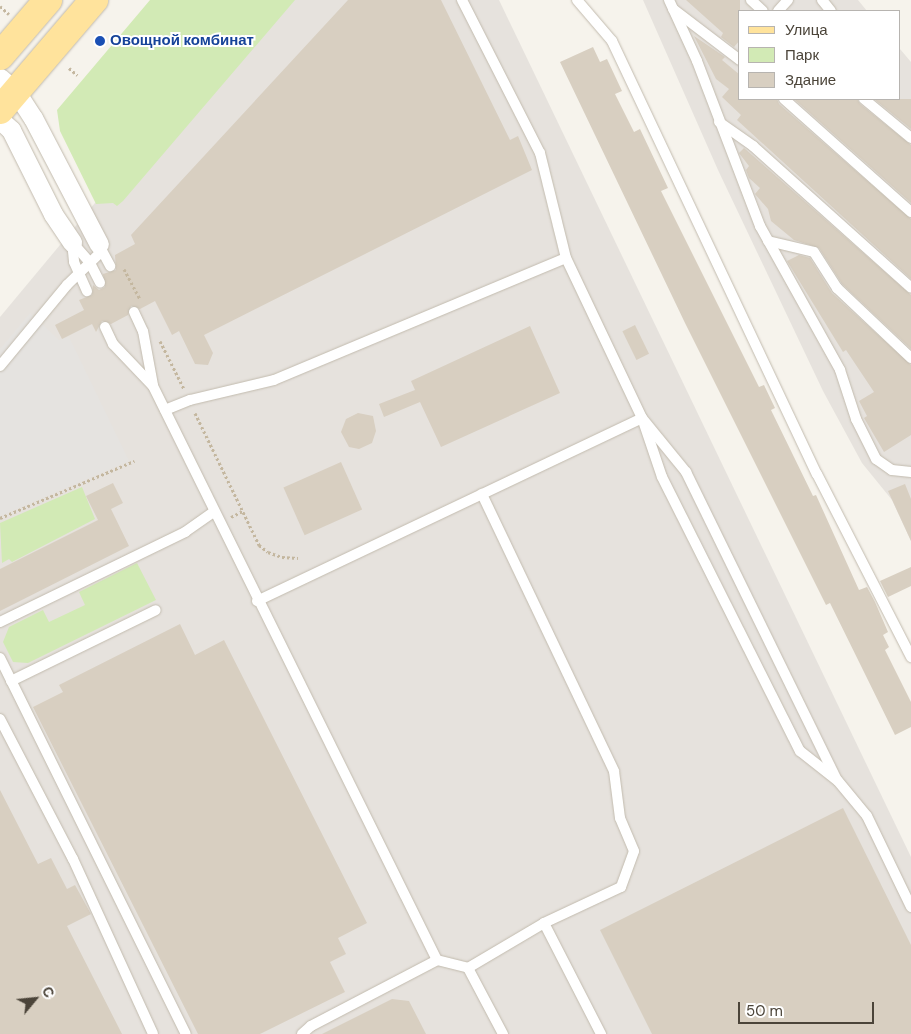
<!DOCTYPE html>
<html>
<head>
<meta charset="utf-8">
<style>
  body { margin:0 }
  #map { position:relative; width:911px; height:1034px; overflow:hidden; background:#f6f3ec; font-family:"DM Sans",sans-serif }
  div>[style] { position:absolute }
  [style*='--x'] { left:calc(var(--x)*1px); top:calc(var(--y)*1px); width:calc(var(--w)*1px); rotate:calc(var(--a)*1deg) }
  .industrial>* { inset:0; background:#e6e2dd }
  .green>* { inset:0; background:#d2eab5 }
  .parking>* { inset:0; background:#e5e3e0 }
  .building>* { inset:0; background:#d8cfc1; transform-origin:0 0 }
  .path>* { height:3px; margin-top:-1.5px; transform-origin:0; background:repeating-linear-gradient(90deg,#c4b79f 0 2.5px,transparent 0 5px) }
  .roads { filter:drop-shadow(0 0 1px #c2bbae) drop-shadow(0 0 1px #c2bbae) }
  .service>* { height:10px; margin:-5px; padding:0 5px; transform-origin:5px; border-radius:5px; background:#fff }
  .minor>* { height:19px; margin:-9.5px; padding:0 9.5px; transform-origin:9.5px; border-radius:9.5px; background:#fff }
  .primary>* { height:28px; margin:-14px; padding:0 14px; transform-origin:14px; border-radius:14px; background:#ffe39c }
  .dots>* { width:14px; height:14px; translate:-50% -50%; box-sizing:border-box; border:2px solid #fff; border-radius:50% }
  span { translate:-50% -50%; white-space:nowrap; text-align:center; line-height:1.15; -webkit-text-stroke:4px #fff; paint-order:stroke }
  .transit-label { font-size:15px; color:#164399; font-weight:700 }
  .left { translate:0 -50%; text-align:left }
  .legend { position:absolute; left:738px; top:10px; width:162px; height:90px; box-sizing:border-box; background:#fff; border:1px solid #b7b4b0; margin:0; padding:6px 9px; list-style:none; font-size:15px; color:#4b4439 }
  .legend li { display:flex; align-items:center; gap:10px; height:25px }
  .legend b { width:25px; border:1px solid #b7b4b0 }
  .north { position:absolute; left:10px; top:974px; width:50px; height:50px; -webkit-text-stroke:4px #fff; paint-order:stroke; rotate:62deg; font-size:14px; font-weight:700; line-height:20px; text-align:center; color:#4b4439 }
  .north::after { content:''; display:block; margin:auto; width:18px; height:22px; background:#4b4439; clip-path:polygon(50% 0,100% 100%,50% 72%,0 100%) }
  .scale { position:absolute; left:738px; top:1002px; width:136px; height:22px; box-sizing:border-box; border:2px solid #4b4439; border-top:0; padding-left:6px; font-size:15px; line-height:18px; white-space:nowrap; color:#4b4439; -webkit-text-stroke:4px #fff; paint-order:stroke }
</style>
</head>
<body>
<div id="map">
  <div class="industrial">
    <i style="clip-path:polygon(264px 0,499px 0,911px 857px,911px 1034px,0 1034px,0 317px)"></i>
    <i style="clip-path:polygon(643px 0,858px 0,867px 11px,740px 11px,740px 99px,900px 99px,900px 49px,911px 62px,911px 541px,892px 500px,862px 463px,823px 391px,718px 170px)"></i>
  </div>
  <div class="green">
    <i style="clip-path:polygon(150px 0,295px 0,123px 201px,117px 206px,113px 203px,96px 204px,60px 131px,57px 110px)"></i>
    <i style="clip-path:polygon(82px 487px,95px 519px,12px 562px,9px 559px,2px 563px,0 523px)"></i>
    <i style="clip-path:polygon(137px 563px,156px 600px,28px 663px,13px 662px,3px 642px,9px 627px,43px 610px,49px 622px,85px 605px,79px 592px)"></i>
  </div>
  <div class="parking">
    <i style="clip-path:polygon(30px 313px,59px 340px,69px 337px,129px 461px,0 516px,0 349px)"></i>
  </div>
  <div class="building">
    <i style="clip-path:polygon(348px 0,441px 0,510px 140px,518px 136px,532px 170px,204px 335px,213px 353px,208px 365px,195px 364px,179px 331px,172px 335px,155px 301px,140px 309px,131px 306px,128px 315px,111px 324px,102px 321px,96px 332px,92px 324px,62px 339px,55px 325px,84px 310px,79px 300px,92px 295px,93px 285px,99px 290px,105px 287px,103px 274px,116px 270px,115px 255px,135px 244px,131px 235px)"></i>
    <i style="clip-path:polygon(686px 0,740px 0,740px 40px,734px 47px,721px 37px,723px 33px)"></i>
    <i style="clip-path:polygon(694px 36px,725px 57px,722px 60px,740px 75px,740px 99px,777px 99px,779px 104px,911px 219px,911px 279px,737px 120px,741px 115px,722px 97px,729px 89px,716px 79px)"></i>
    <i style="clip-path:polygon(593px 47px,600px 62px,607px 59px,622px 91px,615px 94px,634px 132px,640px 129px,668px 188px,661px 191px,759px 387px,764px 385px,775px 408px,771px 410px,813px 496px,816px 495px,859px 590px,867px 587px,875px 602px,888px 632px,883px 635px,889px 647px,885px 650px,911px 702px,911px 727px,895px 735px,830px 603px,826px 605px,685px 323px,560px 62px)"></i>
    <i style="clip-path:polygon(794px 99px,857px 99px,860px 104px,911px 145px,911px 203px)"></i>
    <i style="clip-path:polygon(874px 99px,911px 99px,911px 129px)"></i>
    <i style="clip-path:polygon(744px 148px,911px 295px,911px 349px,842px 284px,819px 248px,794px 240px,771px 221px,768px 209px,755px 194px,760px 188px,749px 178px,746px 170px,749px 166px,739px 153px)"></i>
    <i style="clip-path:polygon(799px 255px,810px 258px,832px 293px,911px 365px,911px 435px,884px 452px,864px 418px,867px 416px,859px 401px,874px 392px,846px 350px,843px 352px,787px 261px)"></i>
    <i style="left:635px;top:325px;width:32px;height:14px;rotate:64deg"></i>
    <i style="clip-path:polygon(530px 326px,560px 393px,441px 447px,420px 402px,384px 417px,379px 404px,415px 390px,411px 381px)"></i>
    <i style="clip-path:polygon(358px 413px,373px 416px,376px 431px,372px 443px,359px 449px,349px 447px,341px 432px,346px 419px)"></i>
    <i style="left:341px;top:462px;width:52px;height:63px;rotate:66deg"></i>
    <i style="clip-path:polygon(113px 483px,123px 503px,111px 509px,129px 546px,0 611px,0 569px,98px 520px,86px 496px)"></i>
    <i style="clip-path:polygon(905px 484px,911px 499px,911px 541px,888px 491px)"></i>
    <i style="clip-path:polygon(911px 567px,911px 586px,888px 597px,880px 581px)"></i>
    <i style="clip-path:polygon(180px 624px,195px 655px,224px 640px,367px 923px,338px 938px,346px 954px,330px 962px,345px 992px,260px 1034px,198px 1034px,33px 707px,63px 692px,59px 685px)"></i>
    <i style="clip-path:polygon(0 790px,38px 864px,51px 858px,67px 889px,75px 885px,91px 914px,67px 926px,122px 1034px,0 1034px)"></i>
    <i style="clip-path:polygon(843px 808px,911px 945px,911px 1034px,652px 1034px,600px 930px)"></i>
    <i style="clip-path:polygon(392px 999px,409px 1001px,426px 1034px,322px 1034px)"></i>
  </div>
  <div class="path">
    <i style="--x:0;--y:6;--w:12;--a:42"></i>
    <i style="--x:69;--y:68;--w:11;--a:41"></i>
    <i style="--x:124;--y:269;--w:34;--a:62"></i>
    <i style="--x:160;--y:341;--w:54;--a:63.4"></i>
    <i style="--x:195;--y:413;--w:147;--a:64.1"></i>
    <i style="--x:259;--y:545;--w:11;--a:38"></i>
    <i style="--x:268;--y:552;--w:15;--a:20"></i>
    <i style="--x:282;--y:557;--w:16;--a:4"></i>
    <i style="--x:231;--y:517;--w:13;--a:-27"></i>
    <i style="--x:0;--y:518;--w:146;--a:-23"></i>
  </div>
  <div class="roads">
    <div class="service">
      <i style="--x:462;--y:0;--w:172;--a:63"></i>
      <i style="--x:540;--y:153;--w:108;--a:76.1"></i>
      <i style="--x:577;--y:0;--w:54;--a:49.5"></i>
      <i style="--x:612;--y:41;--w:479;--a:64.7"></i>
      <i style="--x:817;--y:474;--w:206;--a:62.8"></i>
      <i style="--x:669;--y:0;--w:67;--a:65.3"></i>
      <i style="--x:697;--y:61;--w:177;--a:69.1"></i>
      <i style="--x:760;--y:226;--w:165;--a:60.9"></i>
      <i style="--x:840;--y:370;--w:52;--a:71.9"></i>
      <i style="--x:856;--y:419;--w:45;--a:63.4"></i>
      <i style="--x:876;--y:459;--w:19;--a:35"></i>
      <i style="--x:892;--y:470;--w:19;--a:6"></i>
      <i style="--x:751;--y:0;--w:16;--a:43"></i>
      <i style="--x:822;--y:0;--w:14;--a:51"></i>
      <i style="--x:673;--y:9;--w:84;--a:37.3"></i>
      <i style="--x:778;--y:11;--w:15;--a:-48"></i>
      <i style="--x:784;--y:99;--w:170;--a:41.7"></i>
      <i style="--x:864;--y:99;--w:61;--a:39.7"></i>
      <i style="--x:719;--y:122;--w:42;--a:35.2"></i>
      <i style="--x:753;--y:146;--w:212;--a:41.9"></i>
      <i style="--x:768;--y:241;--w:47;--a:13.4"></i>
      <i style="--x:814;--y:252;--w:43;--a:57.4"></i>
      <i style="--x:837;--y:288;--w:102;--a:43.4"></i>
      <i style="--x:72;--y:242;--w:20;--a:84"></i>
      <i style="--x:74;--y:262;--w:32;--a:66"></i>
      <i style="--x:72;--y:242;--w:28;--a:49"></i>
      <i style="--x:90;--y:263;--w:22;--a:63"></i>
      <i style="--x:99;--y:245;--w:24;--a:62"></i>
      <i style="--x:134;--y:312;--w:21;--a:65"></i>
      <i style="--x:143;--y:331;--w:55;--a:79.5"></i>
      <i style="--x:105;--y:327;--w:19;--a:65"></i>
      <i style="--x:113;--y:344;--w:58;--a:46.4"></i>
      <i style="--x:153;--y:386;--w:640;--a:63.68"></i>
      <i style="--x:437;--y:960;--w:32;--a:14"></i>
      <i style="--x:468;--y:968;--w:75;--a:62.1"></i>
      <i style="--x:0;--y:366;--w:105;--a:-50.4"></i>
      <i style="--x:67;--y:285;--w:49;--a:-44.2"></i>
      <i style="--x:165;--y:410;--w:27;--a:-22"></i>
      <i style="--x:190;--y:400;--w:86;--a:-13.4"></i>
      <i style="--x:274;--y:380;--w:316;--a:-22.7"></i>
      <i style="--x:566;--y:258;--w:177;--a:64.6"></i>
      <i style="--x:642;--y:418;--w:62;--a:71.3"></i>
      <i style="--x:662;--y:477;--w:307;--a:63.3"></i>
      <i style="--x:800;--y:751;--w:48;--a:38.3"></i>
      <i style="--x:838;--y:781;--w:45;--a:50.4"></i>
      <i style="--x:867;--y:816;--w:101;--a:64.2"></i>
      <i style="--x:257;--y:601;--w:426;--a:-25.4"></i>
      <i style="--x:642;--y:418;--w:70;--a:50.8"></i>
      <i style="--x:686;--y:472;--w:341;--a:63.9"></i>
      <i style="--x:0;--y:622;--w:206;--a:-25.9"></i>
      <i style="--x:185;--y:532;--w:35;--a:-35"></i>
      <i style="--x:0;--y:658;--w:419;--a:63.7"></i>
      <i style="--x:11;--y:681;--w:161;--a:-26.1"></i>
      <i style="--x:0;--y:719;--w:158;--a:62.5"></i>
      <i style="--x:73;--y:859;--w:192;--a:65.4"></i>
      <i style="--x:544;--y:923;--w:125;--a:62.8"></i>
      <i style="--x:468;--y:968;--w:88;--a:-30.6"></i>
      <i style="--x:544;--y:923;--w:85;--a:-25.1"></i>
      <i style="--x:621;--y:887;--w:38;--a:-70"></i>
      <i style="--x:634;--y:851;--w:36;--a:-113"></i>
      <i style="--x:620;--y:818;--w:47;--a:-97.3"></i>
      <i style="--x:614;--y:771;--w:307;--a:-115.5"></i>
      <i style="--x:302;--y:1034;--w:12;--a:-42"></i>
      <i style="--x:311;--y:1026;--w:142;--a:-27.6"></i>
    </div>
    <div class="minor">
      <i style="--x:0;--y:78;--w:21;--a:41"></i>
      <i style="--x:16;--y:92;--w:31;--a:57"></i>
      <i style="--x:33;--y:118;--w:142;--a:62.4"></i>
      <i style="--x:0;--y:120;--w:15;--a:42"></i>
      <i style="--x:11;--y:130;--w:94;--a:63.4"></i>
      <i style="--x:53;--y:214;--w:34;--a:56"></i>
    </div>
    <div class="primary">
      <i style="--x:0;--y:56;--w:74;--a:-49.4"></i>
      <i style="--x:0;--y:110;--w:145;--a:-49.5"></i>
    </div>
  </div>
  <div class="dots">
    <i style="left:100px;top:41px;background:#1a4fb4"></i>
  </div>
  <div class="transit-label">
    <span class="left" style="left:110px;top:41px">Овощной комбинат</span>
  </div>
  <ul class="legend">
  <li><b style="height:6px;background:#ffe39c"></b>Улица</li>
  <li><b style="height:14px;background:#d2eab5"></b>Парк</li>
  <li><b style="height:14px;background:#d8cfc1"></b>Здание</li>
  </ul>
  <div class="north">С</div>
  <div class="scale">50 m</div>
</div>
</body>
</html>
